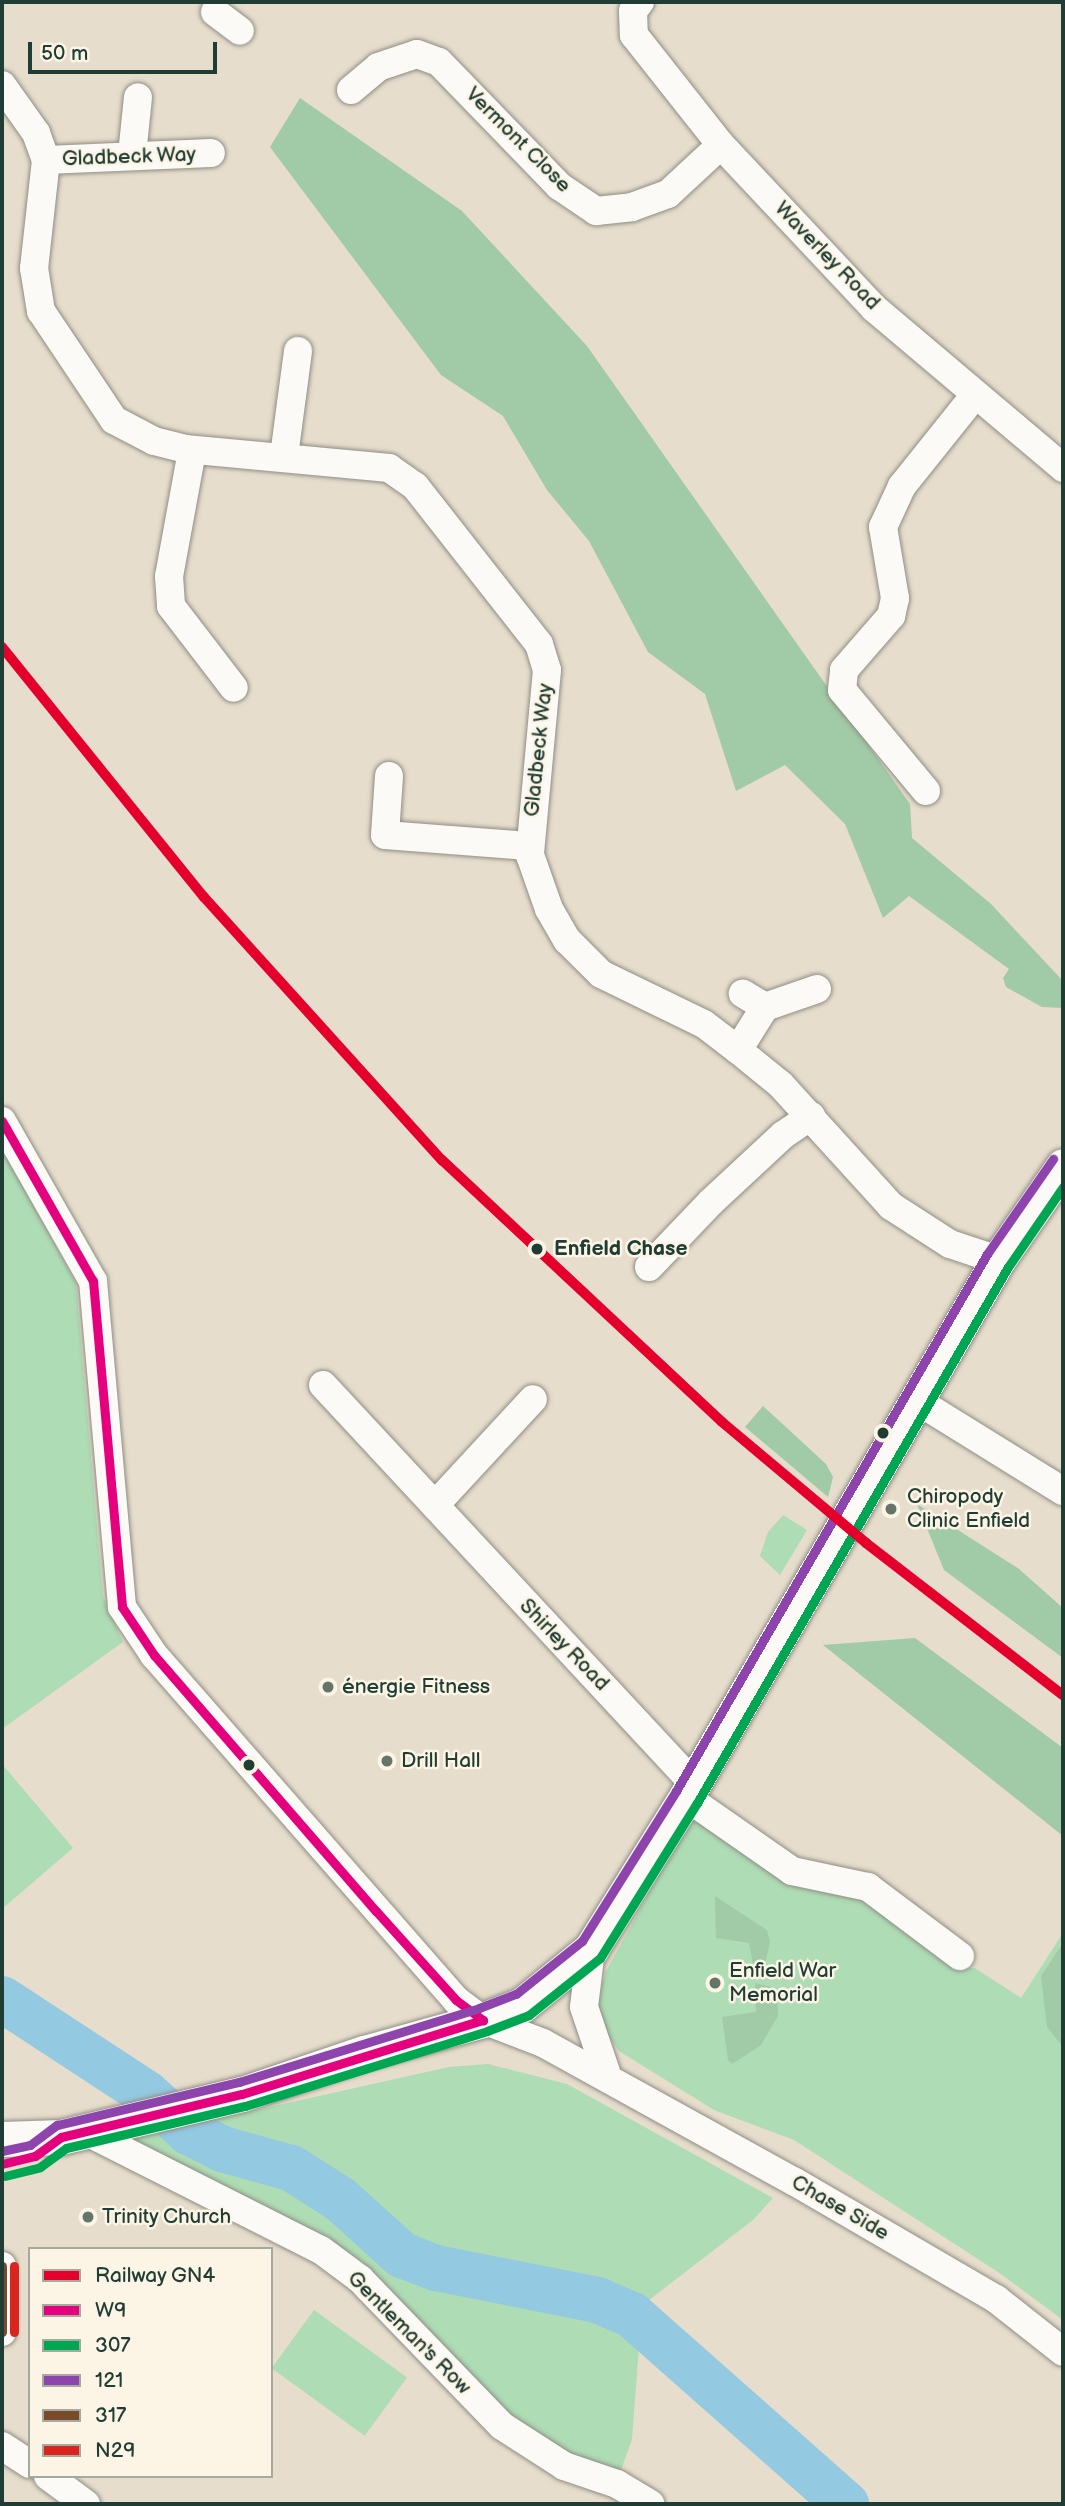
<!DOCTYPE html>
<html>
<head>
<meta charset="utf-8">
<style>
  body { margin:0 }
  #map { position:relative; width:1065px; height:2506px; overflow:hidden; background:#e7ddcc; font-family:"Balsamiq Sans",sans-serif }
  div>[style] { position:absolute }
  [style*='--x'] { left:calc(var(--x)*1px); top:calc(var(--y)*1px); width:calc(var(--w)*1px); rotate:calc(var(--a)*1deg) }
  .green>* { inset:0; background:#aedcb4; transform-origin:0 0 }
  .forest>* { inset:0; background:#a1caa6 }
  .river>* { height:46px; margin:-23px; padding:0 23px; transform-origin:23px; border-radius:23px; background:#93c9e1 }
  .roads { filter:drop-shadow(0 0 2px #8e8e84) drop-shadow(0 0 2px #8e8e84) }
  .minor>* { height:28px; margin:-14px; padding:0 14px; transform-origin:14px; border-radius:14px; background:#fbfaf7 }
  .major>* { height:35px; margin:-17.5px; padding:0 17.5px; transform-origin:17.5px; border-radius:17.5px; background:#fbfaf7 }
  .bus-1>* { height:9px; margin:-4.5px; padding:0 4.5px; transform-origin:4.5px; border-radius:4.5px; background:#e5007d }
  .bus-2>* { height:9px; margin:-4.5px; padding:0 4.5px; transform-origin:4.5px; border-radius:4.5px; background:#00a651 }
  .bus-3>* { height:9px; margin:-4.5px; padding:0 4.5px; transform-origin:4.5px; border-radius:4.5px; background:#8e44ad }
  .bus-4>* { height:9px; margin:-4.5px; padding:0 4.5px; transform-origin:4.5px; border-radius:4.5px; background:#7a4b2a }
  .bus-5>* { height:9px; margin:-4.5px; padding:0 4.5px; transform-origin:4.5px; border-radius:4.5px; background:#dc241f }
  .rail-1>* { height:10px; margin:-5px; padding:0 5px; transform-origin:5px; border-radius:5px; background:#e4002b }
  .dots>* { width:19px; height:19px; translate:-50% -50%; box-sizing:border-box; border:4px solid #fcf5e5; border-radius:50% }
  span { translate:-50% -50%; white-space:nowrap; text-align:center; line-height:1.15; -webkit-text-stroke:5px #fcf5e5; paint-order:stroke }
  .street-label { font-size:21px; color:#1f3d34 }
  .stop-label { font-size:21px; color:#1f3d34; font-weight:700 }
  .left { translate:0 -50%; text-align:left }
  .poi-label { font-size:21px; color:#1f3d34 }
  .frame { position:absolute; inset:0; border:4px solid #1f3d34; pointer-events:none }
  .legend { position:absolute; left:28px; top:2247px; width:245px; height:231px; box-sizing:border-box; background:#fcf5e5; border:2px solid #a4ab9e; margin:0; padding:9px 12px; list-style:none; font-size:21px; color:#1f3d34 }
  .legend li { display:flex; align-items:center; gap:14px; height:35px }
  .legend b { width:35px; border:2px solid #a4ab9e }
  .scale { position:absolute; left:28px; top:42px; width:189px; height:32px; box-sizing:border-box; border:4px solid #1f3d34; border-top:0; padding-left:9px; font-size:21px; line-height:24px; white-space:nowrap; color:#1f3d34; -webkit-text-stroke:5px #fcf5e5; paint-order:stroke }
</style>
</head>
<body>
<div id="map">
  <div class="green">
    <i style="clip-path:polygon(2px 1148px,76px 1283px,103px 1596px,123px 1642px,2px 1729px)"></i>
    <i style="clip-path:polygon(783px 1515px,807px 1530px,780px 1575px,760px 1556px,768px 1532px)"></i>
    <i style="clip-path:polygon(2px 1764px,73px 1848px,2px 1909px)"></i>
    <i style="clip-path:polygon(692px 1815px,859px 1894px,950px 1965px,975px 1968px,1021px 1998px,1063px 1933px,1063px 2320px,998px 2272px,794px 2140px,714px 2110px,619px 2051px,606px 2033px,597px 2005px,605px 1973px)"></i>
    <i style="clip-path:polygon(488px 2064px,567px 2084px,773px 2198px,753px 2220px,636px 2310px,640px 2334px,632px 2439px,619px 2476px,587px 2466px,507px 2423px,347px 2258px,122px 2140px,449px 2067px)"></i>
    <i style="left:314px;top:2310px;width:115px;height:72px;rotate:36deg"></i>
  </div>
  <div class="forest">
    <i style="clip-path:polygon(300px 98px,462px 211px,587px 346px,910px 804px,912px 838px,991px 904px,1063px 981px,1063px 1008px,1042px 1007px,1006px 987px,1003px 978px,1009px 969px,909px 896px,883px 918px,845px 824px,785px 765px,736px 791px,705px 694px,648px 652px,589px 541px,547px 490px,503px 416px,441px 375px,270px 147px)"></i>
    <i style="clip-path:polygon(763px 1406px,826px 1464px,833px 1477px,828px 1497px,745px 1427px)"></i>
    <i style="clip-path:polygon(917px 1504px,1019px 1569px,1063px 1608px,1063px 1658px,944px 1570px)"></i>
    <i style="clip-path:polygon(915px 1638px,1063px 1748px,1063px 1836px,823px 1645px)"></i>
    <i style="clip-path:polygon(715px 1896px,767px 1930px,770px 1942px,764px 1969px,754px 1970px,749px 1943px,716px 1938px)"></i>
    <i style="clip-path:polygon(1063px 1943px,1063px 2047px,1047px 2027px,1041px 1976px)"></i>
    <i style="clip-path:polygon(755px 1983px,771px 1987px,777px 1995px,778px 2016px,761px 2045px,732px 2064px,728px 2060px,722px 2017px,756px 2012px)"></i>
  </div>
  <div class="river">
    <i style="--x:2;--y:1999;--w:173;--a:33.2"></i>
    <i style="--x:147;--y:2094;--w:57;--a:42.1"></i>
    <i style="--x:189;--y:2132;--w:37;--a:27"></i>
    <i style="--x:222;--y:2149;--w:72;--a:15.4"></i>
    <i style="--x:291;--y:2168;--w:58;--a:32.3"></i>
    <i style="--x:340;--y:2199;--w:84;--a:42.1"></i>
    <i style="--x:402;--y:2255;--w:36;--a:21"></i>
    <i style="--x:436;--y:2268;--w:164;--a:11.2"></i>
    <i style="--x:597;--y:2300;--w:38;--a:23"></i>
    <i style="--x:632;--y:2315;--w:286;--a:41.5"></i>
  </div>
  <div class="roads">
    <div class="minor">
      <i style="--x:640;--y:2;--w:11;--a:128"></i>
      <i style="--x:633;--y:11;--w:24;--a:88"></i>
      <i style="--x:634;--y:35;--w:140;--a:51.7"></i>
      <i style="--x:721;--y:145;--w:224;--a:46.8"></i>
      <i style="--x:874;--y:308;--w:248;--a:40.2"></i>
      <i style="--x:215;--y:12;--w:31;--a:37"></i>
      <i style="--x:2;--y:85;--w:59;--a:54.7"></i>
      <i style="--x:36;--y:133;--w:29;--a:70"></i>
      <i style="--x:46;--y:160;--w:109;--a:96.3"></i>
      <i style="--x:34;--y:268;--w:44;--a:80.8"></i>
      <i style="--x:41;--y:311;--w:131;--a:56.2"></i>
      <i style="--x:114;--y:420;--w:45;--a:27.7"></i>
      <i style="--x:154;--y:441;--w:32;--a:14"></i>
      <i style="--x:185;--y:449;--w:205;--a:5.3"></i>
      <i style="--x:389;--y:468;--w:32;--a:35"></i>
      <i style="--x:415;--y:486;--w:201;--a:51.9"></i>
      <i style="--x:539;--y:644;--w:27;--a:73"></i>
      <i style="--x:547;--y:670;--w:186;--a:95.3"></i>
      <i style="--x:530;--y:855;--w:57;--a:70.6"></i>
      <i style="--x:549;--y:909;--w:36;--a:60"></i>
      <i style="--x:567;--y:940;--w:48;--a:45"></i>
      <i style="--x:601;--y:974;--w:114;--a:25.9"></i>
      <i style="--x:704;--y:1024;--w:43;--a:37.4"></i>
      <i style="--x:738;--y:1050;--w:55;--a:39.1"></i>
      <i style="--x:781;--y:1085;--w:164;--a:47.7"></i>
      <i style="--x:891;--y:1206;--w:70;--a:32.8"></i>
      <i style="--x:950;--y:1244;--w:51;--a:18.4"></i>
      <i style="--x:351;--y:90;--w:35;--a:-40"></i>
      <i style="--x:378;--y:67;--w:41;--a:-18.4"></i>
      <i style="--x:417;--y:54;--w:23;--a:20"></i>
      <i style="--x:439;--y:62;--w:173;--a:45.9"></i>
      <i style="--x:559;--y:186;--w:45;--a:34"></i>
      <i style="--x:596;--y:211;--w:36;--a:-6"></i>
      <i style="--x:632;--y:207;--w:38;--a:-20"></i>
      <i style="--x:668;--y:194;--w:72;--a:-42.8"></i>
      <i style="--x:132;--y:155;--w:58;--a:-84.1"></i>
      <i style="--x:46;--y:160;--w:165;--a:-2.4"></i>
      <i style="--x:192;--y:451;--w:127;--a:100.4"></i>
      <i style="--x:169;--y:576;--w:30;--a:86"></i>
      <i style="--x:171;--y:606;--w:103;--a:52.5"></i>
      <i style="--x:284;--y:456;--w:106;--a:-82.4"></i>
      <i style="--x:389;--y:776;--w:59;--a:93.9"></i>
      <i style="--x:385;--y:835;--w:144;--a:4.4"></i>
      <i style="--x:926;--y:791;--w:131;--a:-129.7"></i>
      <i style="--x:842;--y:690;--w:20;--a:-84"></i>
      <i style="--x:844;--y:670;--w:72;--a:-49"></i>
      <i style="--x:891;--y:616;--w:18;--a:-77"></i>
      <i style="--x:895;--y:598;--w:72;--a:-99.6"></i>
      <i style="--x:883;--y:527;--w:45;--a:-65.1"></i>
      <i style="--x:902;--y:486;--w:117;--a:-51.3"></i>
      <i style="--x:765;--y:1007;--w:55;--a:-19.1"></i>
      <i style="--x:738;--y:1050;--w:51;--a:-57.9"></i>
      <i style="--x:765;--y:1007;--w:26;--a:-149"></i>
      <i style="--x:2;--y:1121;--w:184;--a:60.4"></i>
      <i style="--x:93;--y:1281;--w:327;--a:84.9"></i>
      <i style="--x:122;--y:1607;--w:58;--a:56.3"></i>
      <i style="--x:154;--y:1655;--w:459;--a:48.8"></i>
      <i style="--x:456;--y:2000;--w:34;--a:37"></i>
      <i style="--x:483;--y:2020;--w:64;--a:21"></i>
      <i style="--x:543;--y:2043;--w:288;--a:28.9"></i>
      <i style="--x:795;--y:2182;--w:233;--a:30.2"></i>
      <i style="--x:996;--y:2299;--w:85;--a:38.3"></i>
      <i style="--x:649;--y:1267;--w:90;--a:-46.4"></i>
      <i style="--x:711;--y:1202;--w:98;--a:-42.9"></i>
      <i style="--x:783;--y:1135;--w:34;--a:-34"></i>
      <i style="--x:323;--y:1385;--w:545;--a:47.08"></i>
      <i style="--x:916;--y:1400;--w:173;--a:31.8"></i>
      <i style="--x:435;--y:1505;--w:144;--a:-47.2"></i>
      <i style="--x:686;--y:1797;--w:129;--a:34.9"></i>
      <i style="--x:792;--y:1871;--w:78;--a:11.9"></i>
      <i style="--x:868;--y:1887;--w:115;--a:36.9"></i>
      <i style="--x:591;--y:1949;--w:58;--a:96.9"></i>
      <i style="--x:584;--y:2007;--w:75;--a:71.3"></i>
      <i style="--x:85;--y:2131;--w:264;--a:26.8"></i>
      <i style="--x:321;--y:2250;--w:49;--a:36.6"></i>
      <i style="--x:360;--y:2279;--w:204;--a:46"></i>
      <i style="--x:502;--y:2426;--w:74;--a:32.8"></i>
      <i style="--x:564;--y:2466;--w:56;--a:18.8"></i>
      <i style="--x:617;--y:2484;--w:39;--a:31"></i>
      <i style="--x:2;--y:2266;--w:66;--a:90"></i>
      <i style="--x:2;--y:2446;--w:33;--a:33"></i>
      <i style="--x:48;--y:2476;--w:47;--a:36.4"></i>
    </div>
    <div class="major">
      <i style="--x:2;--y:2139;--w:59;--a:-1.9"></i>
      <i style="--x:61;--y:2137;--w:186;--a:-13.4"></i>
      <i style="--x:242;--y:2094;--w:129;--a:-18.6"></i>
      <i style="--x:364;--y:2053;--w:123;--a:-15.5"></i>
      <i style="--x:483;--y:2020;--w:42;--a:-21"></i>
      <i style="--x:522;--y:2005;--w:89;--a:-39.1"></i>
      <i style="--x:591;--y:1949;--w:179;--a:-58"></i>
      <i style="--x:686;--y:1797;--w:621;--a:-59.84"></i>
      <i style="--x:998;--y:1260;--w:114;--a:-55.3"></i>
    </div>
  </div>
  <div class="bus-1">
    <i style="--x:2;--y:1121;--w:184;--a:60.4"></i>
    <i style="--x:93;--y:1281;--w:327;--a:84.9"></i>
    <i style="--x:122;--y:1607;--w:58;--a:56.3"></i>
    <i style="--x:154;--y:1655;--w:339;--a:49.1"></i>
    <i style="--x:376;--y:1911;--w:120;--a:48"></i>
    <i style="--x:456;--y:2000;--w:34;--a:37"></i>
    <i style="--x:2;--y:2164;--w:34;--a:-14"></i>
    <i style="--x:35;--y:2156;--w:32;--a:-36"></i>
    <i style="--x:61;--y:2137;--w:186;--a:-13.4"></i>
    <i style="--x:242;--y:2094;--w:252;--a:-17.1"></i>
  </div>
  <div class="bus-2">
    <i style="--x:5;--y:2176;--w:36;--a:-14"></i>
    <i style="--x:40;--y:2167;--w:32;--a:-36"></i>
    <i style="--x:66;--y:2148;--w:184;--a:-13.2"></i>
    <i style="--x:245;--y:2106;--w:253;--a:-17.2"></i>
    <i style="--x:487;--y:2031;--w:45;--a:-20.9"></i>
    <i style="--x:529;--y:2015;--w:91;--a:-38.8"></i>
    <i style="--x:600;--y:1958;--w:183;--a:-58"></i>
    <i style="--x:697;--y:1803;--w:620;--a:-59.88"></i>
    <i style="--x:1008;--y:1267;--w:97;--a:-55.5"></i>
  </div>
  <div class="bus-3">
    <i style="--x:2;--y:2151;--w:29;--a:-12"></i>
    <i style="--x:30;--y:2145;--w:34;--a:-37"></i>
    <i style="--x:57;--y:2125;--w:187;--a:-13.3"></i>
    <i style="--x:239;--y:2082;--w:251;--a:-17.1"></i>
    <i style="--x:479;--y:2008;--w:40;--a:-21"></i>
    <i style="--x:516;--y:1994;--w:85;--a:-38.8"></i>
    <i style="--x:582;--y:1941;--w:177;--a:-57.9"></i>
    <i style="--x:676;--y:1791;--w:621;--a:-59.92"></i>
    <i style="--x:987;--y:1254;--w:116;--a:-55.2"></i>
  </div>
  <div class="bus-4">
    <i style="--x:2;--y:2266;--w:66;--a:90"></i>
  </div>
  <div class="bus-5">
    <i style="--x:14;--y:2266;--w:66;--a:90"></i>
  </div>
  <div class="rail-1">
    <i style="--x:2;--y:647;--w:321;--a:51.1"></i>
    <i style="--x:204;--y:897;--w:355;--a:47.9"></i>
    <i style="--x:442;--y:1160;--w:383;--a:43.1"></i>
    <i style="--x:722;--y:1422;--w:188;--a:40"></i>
    <i style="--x:866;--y:1543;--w:249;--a:37.7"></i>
  </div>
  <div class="dots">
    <i style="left:537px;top:1249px;background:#1f3d34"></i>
    <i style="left:883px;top:1433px;background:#1f3d34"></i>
    <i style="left:891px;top:1509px;background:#657569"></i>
    <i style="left:328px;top:1687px;background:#657569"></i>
    <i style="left:387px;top:1761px;background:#657569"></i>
    <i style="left:249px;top:1765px;background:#1f3d34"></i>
    <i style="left:715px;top:1983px;background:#657569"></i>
    <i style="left:88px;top:2217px;background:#657569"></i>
  </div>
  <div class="street-label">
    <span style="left:518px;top:140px;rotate:45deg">Vermont Close</span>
    <span style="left:129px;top:157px;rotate:-2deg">Gladbeck Way</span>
    <span style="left:827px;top:256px;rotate:46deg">Waverley Road</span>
    <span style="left:539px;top:750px;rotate:-84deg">Gladbeck Way</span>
    <span style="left:564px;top:1645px;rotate:46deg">Shirley Road</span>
    <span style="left:840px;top:2208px;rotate:30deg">Chase Side</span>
    <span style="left:409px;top:2333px;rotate:45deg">Gentleman's Row</span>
  </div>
  <div class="stop-label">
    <span class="left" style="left:554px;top:1249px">Enfield Chase</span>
  </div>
  <div class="poi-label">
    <span class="left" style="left:907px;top:1509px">Chiropody<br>Clinic Enfield</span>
    <span class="left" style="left:342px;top:1687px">énergie Fitness</span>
    <span class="left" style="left:401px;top:1761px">Drill Hall</span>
    <span class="left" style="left:729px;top:1983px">Enfield War<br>Memorial</span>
    <span class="left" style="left:102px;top:2217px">Trinity Church</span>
  </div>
  <div class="frame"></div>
  <ul class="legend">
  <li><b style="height:9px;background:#e4002b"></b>Railway GN4</li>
  <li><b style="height:9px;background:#e5007d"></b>W9</li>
  <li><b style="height:9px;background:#00a651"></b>307</li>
  <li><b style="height:9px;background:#8e44ad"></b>121</li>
  <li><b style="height:9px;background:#7a4b2a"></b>317</li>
  <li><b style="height:9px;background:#dc241f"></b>N29</li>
  </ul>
  <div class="scale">50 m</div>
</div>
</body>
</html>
